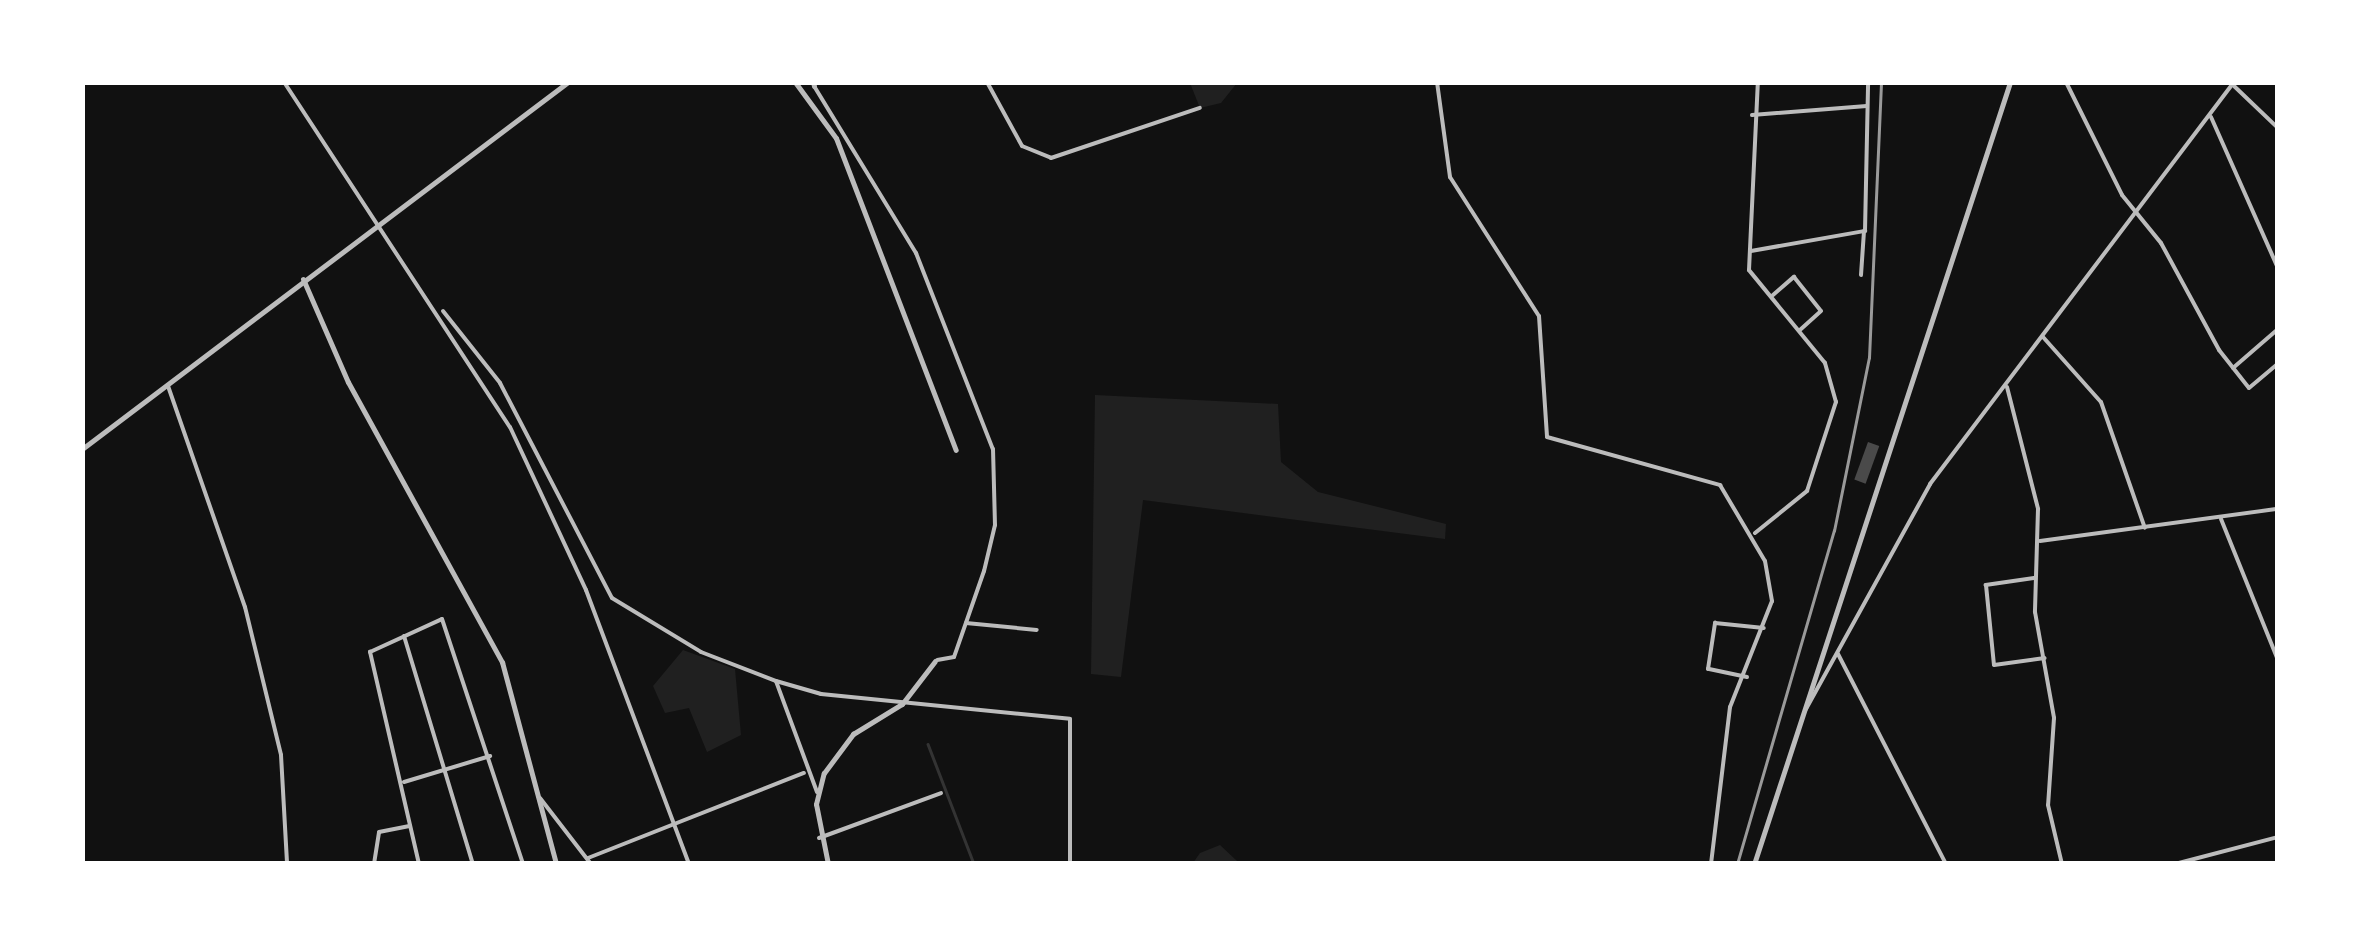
<!DOCTYPE html>
<html>
<head>
<meta charset="utf-8">
<style>
  body { margin:0 }
  #map { position:relative; width:2360px; height:946px; overflow:hidden; background:#111; font-family:Ubuntu,sans-serif }
  div>[style] { position:absolute }
  [style*='--x'] { left:calc(var(--x)*1px); top:calc(var(--y)*1px); width:calc(var(--w)*1px); rotate:calc(var(--a)*1deg) }
  .green>* { inset:0; background:#202020 }
  .stream>* { height:2.5px; margin:-1.25px; padding:0 1.25px; transform-origin:1.25px; border-radius:1.25px; background:#333 }
  .building>* { inset:0; background:#4a4a4a; transform-origin:0 0 }
  .minor>* { height:4px; margin:-2px; padding:0 2px; transform-origin:2px; border-radius:2px; background:#bcbcbc }
  .tertiary>* { height:5px; margin:-2.5px; padding:0 2.5px; transform-origin:2.5px; border-radius:2.5px; background:#bcbcbc }
  .rail>* { height:2.5px; margin:-1.25px; padding:0 1.25px; transform-origin:1.25px; border-radius:1.25px; background:#9a9a9a }
  span { translate:-50% -50%; white-space:nowrap; text-align:center; line-height:1.15; -webkit-text-stroke:10px #fff; paint-order:stroke }
  .frame { position:absolute; inset:0; border:85px solid #fff; pointer-events:none }
</style>
</head>
<body>
<div id="map">
  <div class="green">
    <i style="clip-path:polygon(1190px 83px,1237px 83px,1221px 103px,1200px 108px)"></i>
    <i style="clip-path:polygon(1095px 395px,1278px 404px,1281px 462px,1318px 492px,1446px 524px,1445px 539px,1143px 500px,1121px 677px,1091px 674px)"></i>
    <i style="clip-path:polygon(683px 650px,735px 669px,741px 735px,707px 752px,689px 708px,665px 713px,653px 686px)"></i>
    <i style="clip-path:polygon(1220px 845px,1237px 861px,1193px 863px,1200px 853px)"></i>
  </div>
  <div class="stream">
    <i style="--x:928;--y:744;--w:129;--a:69"></i>
  </div>
  <div class="building">
    <i style="left:1868px;top:442px;width:12px;height:40px;rotate:20deg"></i>
  </div>
  <div class="minor">
    <i style="--x:284;--y:82;--w:412;--a:56.8"></i>
    <i style="--x:510;--y:427;--w:180;--a:65"></i>
    <i style="--x:586;--y:590;--w:293;--a:69.4"></i>
    <i style="--x:987;--y:82;--w:73;--a:61.3"></i>
    <i style="--x:1022;--y:146;--w:31;--a:22"></i>
    <i style="--x:1051;--y:158;--w:157;--a:-18.6"></i>
    <i style="--x:1437;--y:82;--w:96;--a:82.2"></i>
    <i style="--x:1450;--y:177;--w:165;--a:57.4"></i>
    <i style="--x:1539;--y:316;--w:121;--a:86.2"></i>
    <i style="--x:1547;--y:437;--w:180;--a:15.5"></i>
    <i style="--x:1720;--y:485;--w:88;--a:59.4"></i>
    <i style="--x:1765;--y:561;--w:41;--a:80.1"></i>
    <i style="--x:1772;--y:601;--w:114;--a:111.6"></i>
    <i style="--x:1730;--y:707;--w:158;--a:96.9"></i>
    <i style="--x:2066;--y:82;--w:126;--a:63.6"></i>
    <i style="--x:2122;--y:195;--w:62;--a:50.9"></i>
    <i style="--x:2161;--y:243;--w:122;--a:61.5"></i>
    <i style="--x:2219;--y:350;--w:48;--a:51.7"></i>
    <i style="--x:2249;--y:388;--w:38;--a:-40"></i>
    <i style="--x:814;--y:86;--w:196;--a:58.6"></i>
    <i style="--x:916;--y:253;--w:211;--a:68.6"></i>
    <i style="--x:993;--y:449;--w:76;--a:88.5"></i>
    <i style="--x:995;--y:525;--w:47;--a:103.4"></i>
    <i style="--x:984;--y:571;--w:91;--a:109.2"></i>
    <i style="--x:954;--y:657;--w:17;--a:170"></i>
    <i style="--x:2234;--y:86;--w:61;--a:43.7"></i>
    <i style="--x:1752;--y:115;--w:115;--a:-4.5"></i>
    <i style="--x:2211;--y:117;--w:165;--a:66.1"></i>
    <i style="--x:1751;--y:251;--w:116;--a:-10"></i>
    <i style="--x:1865;--y:231;--w:149;--a:-88.8"></i>
    <i style="--x:1861;--y:275;--w:44;--a:-86.1"></i>
    <i style="--x:1773;--y:295;--w:28;--a:-41"></i>
    <i style="--x:1794;--y:277;--w:43;--a:51.5"></i>
    <i style="--x:1821;--y:311;--w:28;--a:138"></i>
    <i style="--x:443;--y:311;--w:92;--a:51.6"></i>
    <i style="--x:500;--y:383;--w:242;--a:62.5"></i>
    <i style="--x:612;--y:598;--w:104;--a:31.2"></i>
    <i style="--x:701;--y:652;--w:80;--a:21.1"></i>
    <i style="--x:2043;--y:337;--w:87;--a:48.3"></i>
    <i style="--x:2101;--y:402;--w:133;--a:70.8"></i>
    <i style="--x:2233;--y:368;--w:60;--a:-40.9"></i>
    <i style="--x:168;--y:386;--w:234;--a:70.8"></i>
    <i style="--x:245;--y:607;--w:152;--a:76.3"></i>
    <i style="--x:281;--y:755;--w:109;--a:86.8"></i>
    <i style="--x:2007;--y:387;--w:126;--a:75.7"></i>
    <i style="--x:2038;--y:509;--w:103;--a:91.7"></i>
    <i style="--x:2035;--y:612;--w:108;--a:79.8"></i>
    <i style="--x:2054;--y:718;--w:87;--a:93.9"></i>
    <i style="--x:2048;--y:805;--w:61;--a:76.7"></i>
    <i style="--x:2221;--y:519;--w:152;--a:68"></i>
    <i style="--x:1755;--y:533;--w:67;--a:-38.9"></i>
    <i style="--x:1807;--y:491;--w:94;--a:-72"></i>
    <i style="--x:1836;--y:402;--w:41;--a:-105.8"></i>
    <i style="--x:1825;--y:363;--w:120;--a:-129.3"></i>
    <i style="--x:1749;--y:270;--w:188;--a:-87.3"></i>
    <i style="--x:2040;--y:541;--w:240;--a:-7.7"></i>
    <i style="--x:2034;--y:578;--w:49;--a:171.7"></i>
    <i style="--x:1986;--y:585;--w:80;--a:84.3"></i>
    <i style="--x:1994;--y:665;--w:51;--a:-7.8"></i>
    <i style="--x:966;--y:623;--w:71;--a:5.6"></i>
    <i style="--x:404;--y:636;--w:238;--a:73.2"></i>
    <i style="--x:1838;--y:654;--w:236;--a:62.8"></i>
    <i style="--x:1747;--y:677;--w:40;--a:-168"></i>
    <i style="--x:1708;--y:669;--w:47;--a:-81.3"></i>
    <i style="--x:1715;--y:623;--w:49;--a:5.8"></i>
    <i style="--x:1806;--y:709;--w:257;--a:-61.1"></i>
    <i style="--x:1930;--y:484;--w:504;--a:-52.9"></i>
    <i style="--x:404;--y:782;--w:90;--a:-16.8"></i>
    <i style="--x:817;--y:792;--w:118;--a:-110.3"></i>
    <i style="--x:776;--y:681;--w:47;--a:16.1"></i>
    <i style="--x:821;--y:694;--w:250;--a:5.7"></i>
    <i style="--x:1070;--y:719;--w:145;--a:90"></i>
    <i style="--x:540;--y:798;--w:83;--a:52.3"></i>
    <i style="--x:819;--y:838;--w:130;--a:-20.2"></i>
    <i style="--x:588;--y:858;--w:232;--a:-21.5"></i>
    <i style="--x:374;--y:864;--w:32;--a:-81"></i>
    <i style="--x:379;--y:832;--w:31;--a:-11"></i>
    <i style="--x:419;--y:864;--w:218;--a:-103"></i>
    <i style="--x:370;--y:652;--w:79;--a:-24.6"></i>
    <i style="--x:442;--y:619;--w:258;--a:71.7"></i>
    <i style="--x:2175;--y:864;--w:106;--a:-14.7"></i>
  </div>
  <div class="tertiary">
    <i style="--x:795;--y:82;--w:69;--a:53.8"></i>
    <i style="--x:836;--y:138;--w:334;--a:69"></i>
    <i style="--x:813;--y:82;--w:4;--a:76"></i>
    <i style="--x:303;--y:279;--w:112;--a:66.4"></i>
    <i style="--x:348;--y:382;--w:320;--a:61.2"></i>
    <i style="--x:502;--y:662;--w:209;--a:75"></i>
    <i style="--x:82;--y:449;--w:609;--a:-37.06"></i>
    <i style="--x:828;--y:864;--w:61;--a:-101.3"></i>
    <i style="--x:816;--y:804;--w:32;--a:-76"></i>
    <i style="--x:824;--y:773;--w:49;--a:-53.4"></i>
    <i style="--x:853;--y:734;--w:57;--a:-31.5"></i>
    <i style="--x:902;--y:704;--w:54;--a:-52.5"></i>
    <i style="--x:1754;--y:864;--w:823;--a:-71.87"></i>
  </div>
  <div class="rail">
    <i style="--x:1737;--y:864;--w:347;--a:-73.8"></i>
    <i style="--x:1834;--y:531;--w:177;--a:-78.6"></i>
    <i style="--x:1869;--y:358;--w:276;--a:-87.5"></i>
  </div>
  <div class="frame"></div>
</div>
</body>
</html>
